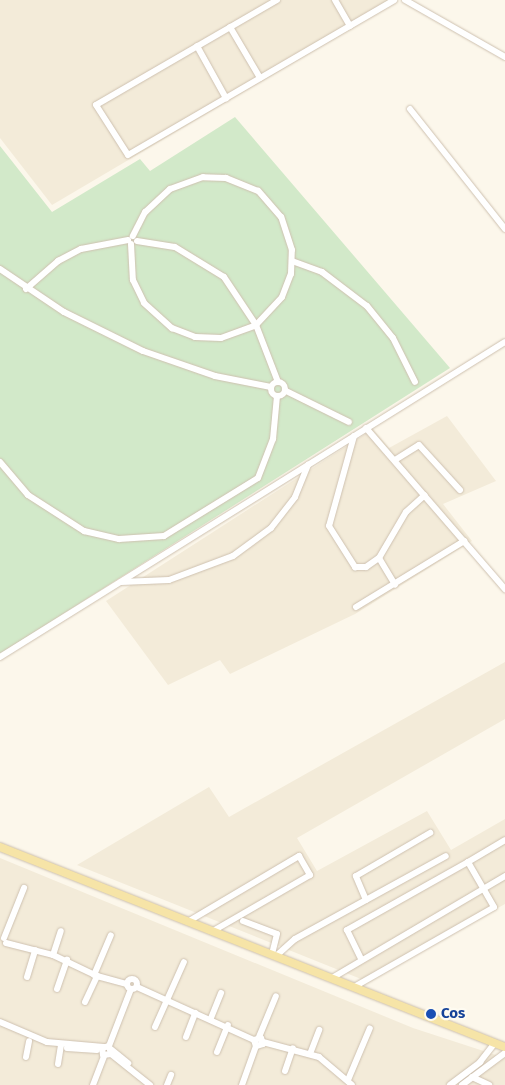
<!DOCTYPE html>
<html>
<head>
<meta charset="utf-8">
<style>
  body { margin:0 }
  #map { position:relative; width:505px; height:1085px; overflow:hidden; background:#fcf7eb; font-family:"Fira Sans",sans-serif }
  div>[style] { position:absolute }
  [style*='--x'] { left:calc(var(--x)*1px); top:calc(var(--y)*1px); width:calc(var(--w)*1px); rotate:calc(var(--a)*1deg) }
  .residential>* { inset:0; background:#f3ebd9 }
  .green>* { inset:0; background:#d2e9c9 }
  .roads { filter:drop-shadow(0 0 1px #cec1b0) drop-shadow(0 0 1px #cec1b0) }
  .minor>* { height:6px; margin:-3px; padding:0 3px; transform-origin:3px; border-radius:3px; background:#fff }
  .minor>.ring { margin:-3px; padding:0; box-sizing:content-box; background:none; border:6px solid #fff; border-radius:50% }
  .major>* { height:8px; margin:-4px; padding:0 4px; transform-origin:4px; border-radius:4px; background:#f6e4a7 }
  .dots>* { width:14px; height:14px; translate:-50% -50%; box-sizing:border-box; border:2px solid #fefbf1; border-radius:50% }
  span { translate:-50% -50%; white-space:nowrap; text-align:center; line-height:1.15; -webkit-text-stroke:4.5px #fefbf1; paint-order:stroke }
  .transit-label { font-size:15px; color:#164399; font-weight:700 }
  .left { translate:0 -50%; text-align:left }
</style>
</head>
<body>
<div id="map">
  <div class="residential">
    <i style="clip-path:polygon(0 0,390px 0,395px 3px,52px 205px,0 138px)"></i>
    <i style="clip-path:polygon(447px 416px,496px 481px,443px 504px,472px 541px,355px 614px,230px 674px,220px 660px,168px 685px,106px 601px,373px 429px,389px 448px)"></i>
    <i style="clip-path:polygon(505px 662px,505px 719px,297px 838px,317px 871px,427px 811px,451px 850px,505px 819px,505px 904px,366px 981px,77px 865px,209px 787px,229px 817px)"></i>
    <i style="clip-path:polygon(0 858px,413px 1028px,505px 1058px,505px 1085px,0 1085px)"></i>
  </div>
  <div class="green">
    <i style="clip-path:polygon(235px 117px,450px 368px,0 654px,0 146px,52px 212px,140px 159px,150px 171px)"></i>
  </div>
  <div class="roads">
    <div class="minor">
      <i style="--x:277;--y:0;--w:209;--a:149.9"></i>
      <i style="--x:96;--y:105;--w:59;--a:57.4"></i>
      <i style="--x:128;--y:155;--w:308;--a:-30.2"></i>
      <i style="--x:335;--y:0;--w:30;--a:60"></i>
      <i style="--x:405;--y:0;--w:115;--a:29.7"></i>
      <i style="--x:230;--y:27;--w:59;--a:59.5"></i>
      <i style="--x:197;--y:46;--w:60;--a:60.9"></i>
      <i style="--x:410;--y:109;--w:153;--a:51.6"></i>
      <i style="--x:137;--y:241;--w:38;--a:9"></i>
      <i style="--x:175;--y:247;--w:57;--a:31.5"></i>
      <i style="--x:224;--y:277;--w:58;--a:56.3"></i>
      <i style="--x:256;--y:325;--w:61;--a:68.9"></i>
      <i style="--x:131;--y:244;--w:36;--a:87"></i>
      <i style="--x:133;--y:280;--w:25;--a:64"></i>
      <i style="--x:144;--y:303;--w:38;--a:42"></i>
      <i style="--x:172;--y:328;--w:25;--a:21"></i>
      <i style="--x:195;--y:337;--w:26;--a:2"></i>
      <i style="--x:221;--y:338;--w:37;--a:-20"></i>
      <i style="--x:256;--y:325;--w:38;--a:-47"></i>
      <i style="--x:282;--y:297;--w:25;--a:-69"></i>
      <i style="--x:291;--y:274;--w:24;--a:-88"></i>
      <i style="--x:292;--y:250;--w:35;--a:-108"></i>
      <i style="--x:281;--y:217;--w:35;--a:-131"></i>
      <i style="--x:258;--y:191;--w:35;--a:-158"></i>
      <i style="--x:226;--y:178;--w:23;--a:-178"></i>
      <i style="--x:203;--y:177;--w:35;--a:160"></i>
      <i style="--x:170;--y:189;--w:34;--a:137"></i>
      <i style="--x:145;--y:212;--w:27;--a:117"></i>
      <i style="--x:292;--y:261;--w:32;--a:20"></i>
      <i style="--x:322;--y:272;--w:56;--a:37.1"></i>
      <i style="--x:367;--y:306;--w:41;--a:50.9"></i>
      <i style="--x:393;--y:338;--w:49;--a:63.4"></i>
      <i style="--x:0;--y:269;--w:77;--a:33.9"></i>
      <i style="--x:64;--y:312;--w:88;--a:26.3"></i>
      <i style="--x:143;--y:351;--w:76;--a:19.1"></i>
      <i style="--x:215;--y:376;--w:57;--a:11.1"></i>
      <i style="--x:26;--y:289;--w:43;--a:-41.2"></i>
      <i style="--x:58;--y:261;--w:26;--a:-28"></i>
      <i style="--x:81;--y:249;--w:48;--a:-10.8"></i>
      <i class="ring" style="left:271px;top:382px;width:8px;height:8px"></i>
      <i style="--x:286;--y:391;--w:70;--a:26.2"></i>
      <i style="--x:366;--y:428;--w:213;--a:49.2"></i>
      <i style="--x:354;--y:436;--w:93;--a:105.5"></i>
      <i style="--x:329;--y:526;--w:49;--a:57.6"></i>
      <i style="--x:355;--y:567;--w:11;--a:0"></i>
      <i style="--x:366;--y:567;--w:16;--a:-35"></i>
      <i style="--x:379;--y:558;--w:53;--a:-59.6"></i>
      <i style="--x:406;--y:512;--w:25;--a:-42"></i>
      <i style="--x:395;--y:460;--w:28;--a:-32"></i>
      <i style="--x:419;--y:445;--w:61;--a:47.7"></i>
      <i style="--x:0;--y:462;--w:43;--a:49.7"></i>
      <i style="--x:28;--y:495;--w:67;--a:32.7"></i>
      <i style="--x:84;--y:531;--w:36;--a:13"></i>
      <i style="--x:119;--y:539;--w:45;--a:-3.8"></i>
      <i style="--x:164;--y:536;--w:110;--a:-31.7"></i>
      <i style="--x:258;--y:478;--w:42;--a:-69"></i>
      <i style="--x:273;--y:439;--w:43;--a:-84.7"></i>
      <i style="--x:379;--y:558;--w:31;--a:59"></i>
      <i style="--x:121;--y:582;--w:48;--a:-2.4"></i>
      <i style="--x:169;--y:580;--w:68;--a:-20.6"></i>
      <i style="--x:233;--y:556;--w:47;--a:-36.4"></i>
      <i style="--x:271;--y:528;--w:39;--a:-52"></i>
      <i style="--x:295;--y:497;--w:35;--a:-68"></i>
      <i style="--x:356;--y:607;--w:127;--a:-31.4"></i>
      <i style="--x:0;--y:657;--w:595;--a:-31.95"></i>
      <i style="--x:468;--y:862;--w:43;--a:-30.7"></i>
      <i style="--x:366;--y:900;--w:26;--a:-113"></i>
      <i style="--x:356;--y:876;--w:86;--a:-30.2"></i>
      <i style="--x:189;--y:921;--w:128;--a:-30.6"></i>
      <i style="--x:299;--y:856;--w:22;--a:60"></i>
      <i style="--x:310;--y:875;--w:112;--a:150"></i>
      <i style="--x:243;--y:921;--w:36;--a:21"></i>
      <i style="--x:277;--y:934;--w:21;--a:104"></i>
      <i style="--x:4;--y:938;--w:54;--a:-68.2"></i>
      <i style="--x:6;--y:943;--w:49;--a:14.3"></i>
      <i style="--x:53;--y:955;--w:49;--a:25.5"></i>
      <i style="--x:97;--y:976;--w:31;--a:15"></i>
      <i style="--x:53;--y:955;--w:25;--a:-72"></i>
      <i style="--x:276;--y:956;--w:25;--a:-42"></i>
      <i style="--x:295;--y:939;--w:172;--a:-28.8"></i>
      <i style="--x:94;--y:975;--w:43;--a:-67"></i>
      <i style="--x:27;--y:977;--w:28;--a:-73"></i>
      <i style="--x:332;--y:978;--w:201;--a:-30.5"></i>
      <i class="ring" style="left:127px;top:979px;width:4px;height:4px"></i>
      <i style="--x:137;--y:987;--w:128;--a:24.4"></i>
      <i style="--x:354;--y:987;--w:161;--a:-29.7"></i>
      <i style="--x:494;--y:907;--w:52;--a:-120"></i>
      <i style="--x:468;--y:862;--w:139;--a:150.7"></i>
      <i style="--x:347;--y:930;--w:32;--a:64"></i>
      <i style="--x:57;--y:989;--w:31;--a:-71"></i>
      <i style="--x:85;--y:1002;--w:29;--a:-65"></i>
      <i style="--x:211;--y:1018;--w:27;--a:-68"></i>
      <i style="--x:0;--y:1022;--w:51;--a:23.1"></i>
      <i style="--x:47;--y:1042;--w:57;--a:5"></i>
      <i style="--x:155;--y:1027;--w:71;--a:-66"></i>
      <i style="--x:186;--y:1037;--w:26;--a:-69"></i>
      <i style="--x:259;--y:1037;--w:44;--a:-67.5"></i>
      <i style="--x:263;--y:1042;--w:58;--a:15"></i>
      <i style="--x:319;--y:1057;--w:43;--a:40.3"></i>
      <i style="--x:109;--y:1046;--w:61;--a:-68.9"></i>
      <i style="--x:67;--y:1048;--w:30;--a:4"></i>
      <i style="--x:112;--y:1050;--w:21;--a:39"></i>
      <i style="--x:217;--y:1052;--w:29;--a:-68"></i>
      <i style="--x:111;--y:1054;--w:8;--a:173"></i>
      <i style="--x:103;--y:1055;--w:7;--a:-98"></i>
      <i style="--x:102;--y:1048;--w:7;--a:-16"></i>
      <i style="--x:109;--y:1046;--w:8;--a:76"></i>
      <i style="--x:111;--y:1054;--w:50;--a:38.5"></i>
      <i style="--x:310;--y:1054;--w:26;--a:-69"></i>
      <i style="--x:26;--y:1057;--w:16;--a:-79"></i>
      <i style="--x:58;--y:1064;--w:20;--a:-81"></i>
      <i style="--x:285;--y:1071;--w:24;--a:-71"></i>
      <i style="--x:472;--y:1077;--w:19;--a:25"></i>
      <i style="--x:348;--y:1080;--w:56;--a:-67.1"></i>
      <i style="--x:93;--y:1085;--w:31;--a:-69"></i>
      <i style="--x:167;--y:1085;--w:11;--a:-68"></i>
      <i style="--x:242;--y:1085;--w:41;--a:-70.3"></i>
      <i style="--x:256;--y:1046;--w:7;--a:-16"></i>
      <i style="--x:263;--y:1044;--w:6;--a:-108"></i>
      <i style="--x:261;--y:1038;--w:7;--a:164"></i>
      <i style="--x:254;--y:1040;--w:6;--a:72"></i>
      <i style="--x:450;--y:1085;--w:38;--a:-37"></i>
      <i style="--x:480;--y:1062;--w:24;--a:-52"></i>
      <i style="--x:462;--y:1085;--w:54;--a:-36.7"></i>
    </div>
    <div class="major">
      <i style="--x:0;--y:847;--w:543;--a:21.61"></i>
    </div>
  </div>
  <div class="dots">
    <i style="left:431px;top:1014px;background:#1a4fb4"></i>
  </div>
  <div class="transit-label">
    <span class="left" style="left:441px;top:1014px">Cos</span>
  </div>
</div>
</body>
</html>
